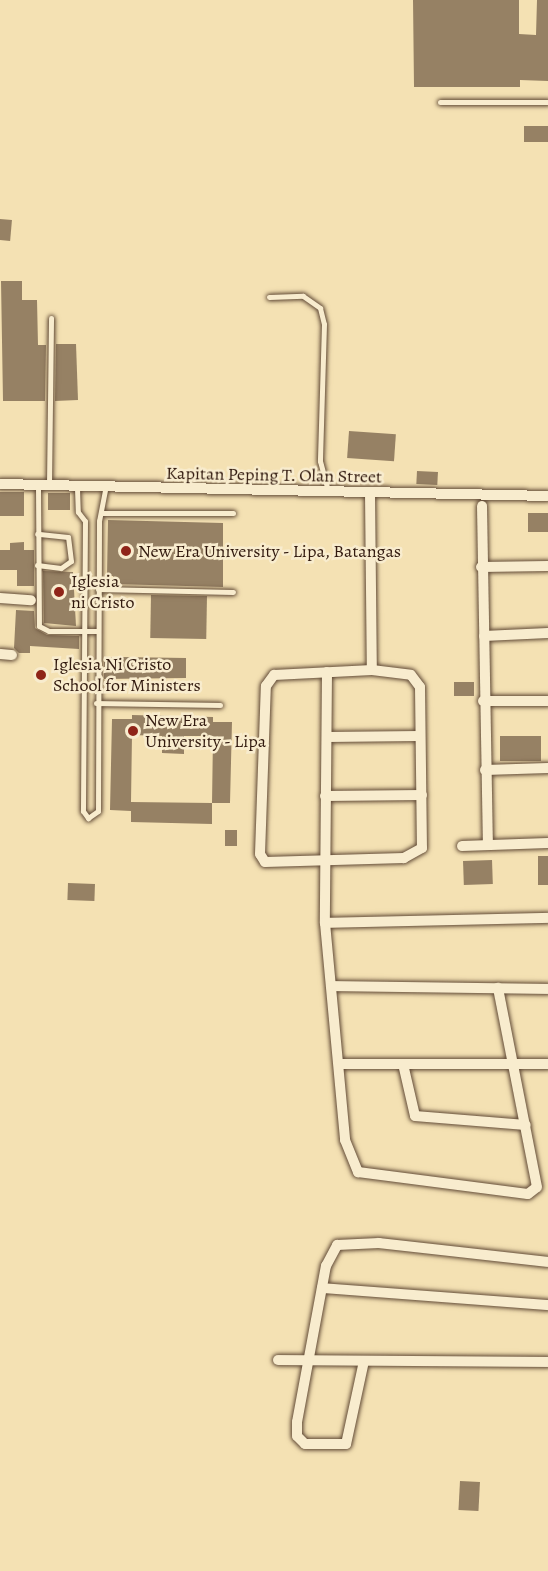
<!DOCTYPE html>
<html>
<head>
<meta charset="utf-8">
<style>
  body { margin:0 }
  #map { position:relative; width:548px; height:1571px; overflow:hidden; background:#f4e1b3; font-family:Alegreya,serif }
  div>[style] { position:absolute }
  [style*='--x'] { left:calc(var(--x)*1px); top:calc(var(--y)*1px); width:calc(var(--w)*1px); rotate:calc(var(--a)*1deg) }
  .building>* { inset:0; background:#968164; transform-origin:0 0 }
  .roads { filter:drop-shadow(0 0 2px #624b37) drop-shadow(0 0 2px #624b37) }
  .service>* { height:5px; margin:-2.5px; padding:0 2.5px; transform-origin:2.5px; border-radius:2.5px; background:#f8ecce }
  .minor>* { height:10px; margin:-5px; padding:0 5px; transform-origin:5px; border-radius:5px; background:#f8ecce }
  .dots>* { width:16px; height:16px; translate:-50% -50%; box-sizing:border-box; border:3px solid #f8ecce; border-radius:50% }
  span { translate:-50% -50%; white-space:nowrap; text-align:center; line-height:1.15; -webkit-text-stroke:5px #f8ecce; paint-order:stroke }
  .street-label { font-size:18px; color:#31190e }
  .poi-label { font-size:18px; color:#31190e }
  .left { translate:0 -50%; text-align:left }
</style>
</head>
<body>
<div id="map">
  <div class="building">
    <i style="clip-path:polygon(413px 0,519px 0,519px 34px,536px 35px,537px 0,548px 0,548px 81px,520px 80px,520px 87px,414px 87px)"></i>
    <i style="left:524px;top:126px;width:24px;height:16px"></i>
    <i style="left:0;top:219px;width:12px;height:21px;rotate:5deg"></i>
    <i style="clip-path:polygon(1px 281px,22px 281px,22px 300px,37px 300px,38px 345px,46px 345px,45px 401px,3px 401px)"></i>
    <i style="clip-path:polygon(56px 344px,76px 344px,78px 400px,55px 401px)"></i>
    <i style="left:349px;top:431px;width:47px;height:27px;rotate:4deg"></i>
    <i style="left:417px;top:471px;width:21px;height:13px;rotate:3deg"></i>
    <i style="left:0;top:492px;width:24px;height:24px"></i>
    <i style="left:48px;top:493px;width:22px;height:17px"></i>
    <i style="left:528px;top:513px;width:20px;height:19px"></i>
    <i style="clip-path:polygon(108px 520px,223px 523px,223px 587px,113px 584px,113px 576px,107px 576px)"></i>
    <i style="clip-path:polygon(24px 542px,24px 550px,34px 550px,34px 586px,17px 586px,17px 570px,0 570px,0 550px,10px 550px,10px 543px)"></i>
    <i style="clip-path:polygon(43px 571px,73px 572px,76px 626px,44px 623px)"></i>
    <i style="left:151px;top:595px;width:56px;height:43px;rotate:1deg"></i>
    <i style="clip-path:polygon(16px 610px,34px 611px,35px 628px,47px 635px,79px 636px,79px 649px,30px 646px,30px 653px,19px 653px,14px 648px)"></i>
    <i style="clip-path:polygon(121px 657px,186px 658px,186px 678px,104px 679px,104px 658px)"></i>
    <i style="left:454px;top:682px;width:20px;height:14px"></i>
    <i style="clip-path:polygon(evenodd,132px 715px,213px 717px,213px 722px,232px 722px,230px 803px,212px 803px,212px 824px,131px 822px,131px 811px,110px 810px,112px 719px,132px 719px,132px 715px,132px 735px,162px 736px,162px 753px,184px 754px,184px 736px,213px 736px,212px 803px,131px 802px,132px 735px)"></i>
    <i style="left:541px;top:736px;width:25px;height:41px;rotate:90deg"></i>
    <i style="left:225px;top:830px;width:12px;height:16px"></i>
    <i style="left:538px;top:856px;width:10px;height:29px"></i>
    <i style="left:492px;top:860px;width:24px;height:29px;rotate:88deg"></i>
    <i style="left:68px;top:883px;width:27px;height:17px;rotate:2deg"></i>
    <i style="left:460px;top:1481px;width:20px;height:29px;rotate:3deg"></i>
  </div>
  <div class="roads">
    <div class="service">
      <i style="--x:440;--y:102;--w:108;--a:0"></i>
      <i style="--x:269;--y:297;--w:34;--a:-2"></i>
      <i style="--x:303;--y:296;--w:21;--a:35"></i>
      <i style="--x:320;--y:308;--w:16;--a:76"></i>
      <i style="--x:324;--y:324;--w:137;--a:91.7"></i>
      <i style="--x:320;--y:461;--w:31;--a:75"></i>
      <i style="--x:49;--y:485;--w:167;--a:-89.3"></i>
      <i style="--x:38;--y:487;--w:139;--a:89.6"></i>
      <i style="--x:39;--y:626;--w:11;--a:27"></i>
      <i style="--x:49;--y:631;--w:49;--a:0"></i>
      <i style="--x:77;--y:488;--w:24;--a:88"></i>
      <i style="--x:78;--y:512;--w:11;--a:52"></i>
      <i style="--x:85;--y:521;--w:290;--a:90.4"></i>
      <i style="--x:83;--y:811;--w:9;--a:54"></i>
      <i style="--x:88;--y:818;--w:12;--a:-35"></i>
      <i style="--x:98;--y:811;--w:290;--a:-89.8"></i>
      <i style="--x:99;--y:521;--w:33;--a:-79"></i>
      <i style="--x:101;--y:513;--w:132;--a:0"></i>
      <i style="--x:37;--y:565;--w:24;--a:7"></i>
      <i style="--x:61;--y:568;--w:12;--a:-35"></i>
      <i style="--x:71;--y:561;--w:24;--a:-97"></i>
      <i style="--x:68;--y:537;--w:31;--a:-174"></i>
      <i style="--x:98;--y:589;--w:135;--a:1.3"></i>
      <i style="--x:96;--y:703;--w:124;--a:0.9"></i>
    </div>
    <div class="minor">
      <i style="--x:0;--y:484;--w:548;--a:1.25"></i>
      <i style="--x:370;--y:493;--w:177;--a:89.4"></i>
      <i style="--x:482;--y:506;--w:339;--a:89"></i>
      <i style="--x:481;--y:567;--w:67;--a:-0.9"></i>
      <i style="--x:0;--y:598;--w:31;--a:4"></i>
      <i style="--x:484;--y:636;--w:64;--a:-2.7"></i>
      <i style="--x:0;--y:654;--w:12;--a:5"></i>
      <i style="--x:372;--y:670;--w:39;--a:7"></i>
      <i style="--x:411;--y:675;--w:15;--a:53"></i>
      <i style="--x:420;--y:687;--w:161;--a:89.3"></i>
      <i style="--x:422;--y:848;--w:21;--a:151"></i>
      <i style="--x:404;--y:858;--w:139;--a:178.4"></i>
      <i style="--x:265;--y:862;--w:9;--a:-122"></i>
      <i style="--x:260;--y:854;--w:168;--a:-88"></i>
      <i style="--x:266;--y:686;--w:14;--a:-54"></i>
      <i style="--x:274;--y:675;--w:98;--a:-2.9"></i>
      <i style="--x:327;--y:672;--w:251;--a:90.5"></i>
      <i style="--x:325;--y:923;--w:218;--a:84.7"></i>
      <i style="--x:345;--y:1140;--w:35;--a:68"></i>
      <i style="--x:358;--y:1172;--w:171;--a:7.4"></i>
      <i style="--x:528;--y:1194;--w:11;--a:-38"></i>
      <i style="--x:537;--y:1187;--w:203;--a:-101.1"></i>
      <i style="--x:483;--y:701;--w:65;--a:0"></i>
      <i style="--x:327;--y:737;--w:92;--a:-0.6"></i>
      <i style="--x:485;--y:770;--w:63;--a:-1.8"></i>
      <i style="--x:325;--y:796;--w:97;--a:-0.6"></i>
      <i style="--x:462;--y:846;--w:86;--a:-2"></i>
      <i style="--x:325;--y:923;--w:223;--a:-1.3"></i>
      <i style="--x:332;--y:986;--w:216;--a:0.8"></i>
      <i style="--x:340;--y:1064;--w:208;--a:0"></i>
      <i style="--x:403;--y:1064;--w:53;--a:77"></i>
      <i style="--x:415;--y:1116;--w:111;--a:4.6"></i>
      <i style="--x:322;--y:1288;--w:227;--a:4.3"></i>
      <i style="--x:278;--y:1360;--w:270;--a:0.4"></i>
      <i style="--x:364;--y:1361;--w:85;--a:102.2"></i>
      <i style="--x:346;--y:1444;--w:41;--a:180"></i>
      <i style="--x:305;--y:1444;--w:11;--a:-135"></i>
      <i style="--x:297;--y:1436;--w:14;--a:-90"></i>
      <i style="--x:297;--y:1422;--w:159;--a:-79.5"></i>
      <i style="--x:326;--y:1266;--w:24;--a:-62"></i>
      <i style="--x:337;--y:1245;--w:42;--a:-2.7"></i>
      <i style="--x:379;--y:1243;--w:170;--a:6.4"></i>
    </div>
  </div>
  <div class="dots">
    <i style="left:126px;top:551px;background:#8f2418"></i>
    <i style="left:59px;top:592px;background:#8f2418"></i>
    <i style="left:41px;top:675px;background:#8f2418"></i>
    <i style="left:133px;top:731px;background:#8f2418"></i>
  </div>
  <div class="street-label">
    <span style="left:274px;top:475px;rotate:1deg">Kapitan Peping T. Olan Street</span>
  </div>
  <div class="poi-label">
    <span class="left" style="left:138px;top:551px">New Era University - Lipa, Batangas</span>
    <span class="left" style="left:71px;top:592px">Iglesia<br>ni Cristo</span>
    <span class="left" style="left:53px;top:675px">Iglesia Ni Cristo<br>School for Ministers</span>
    <span class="left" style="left:145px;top:731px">New Era<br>University - Lipa</span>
  </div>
</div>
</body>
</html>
